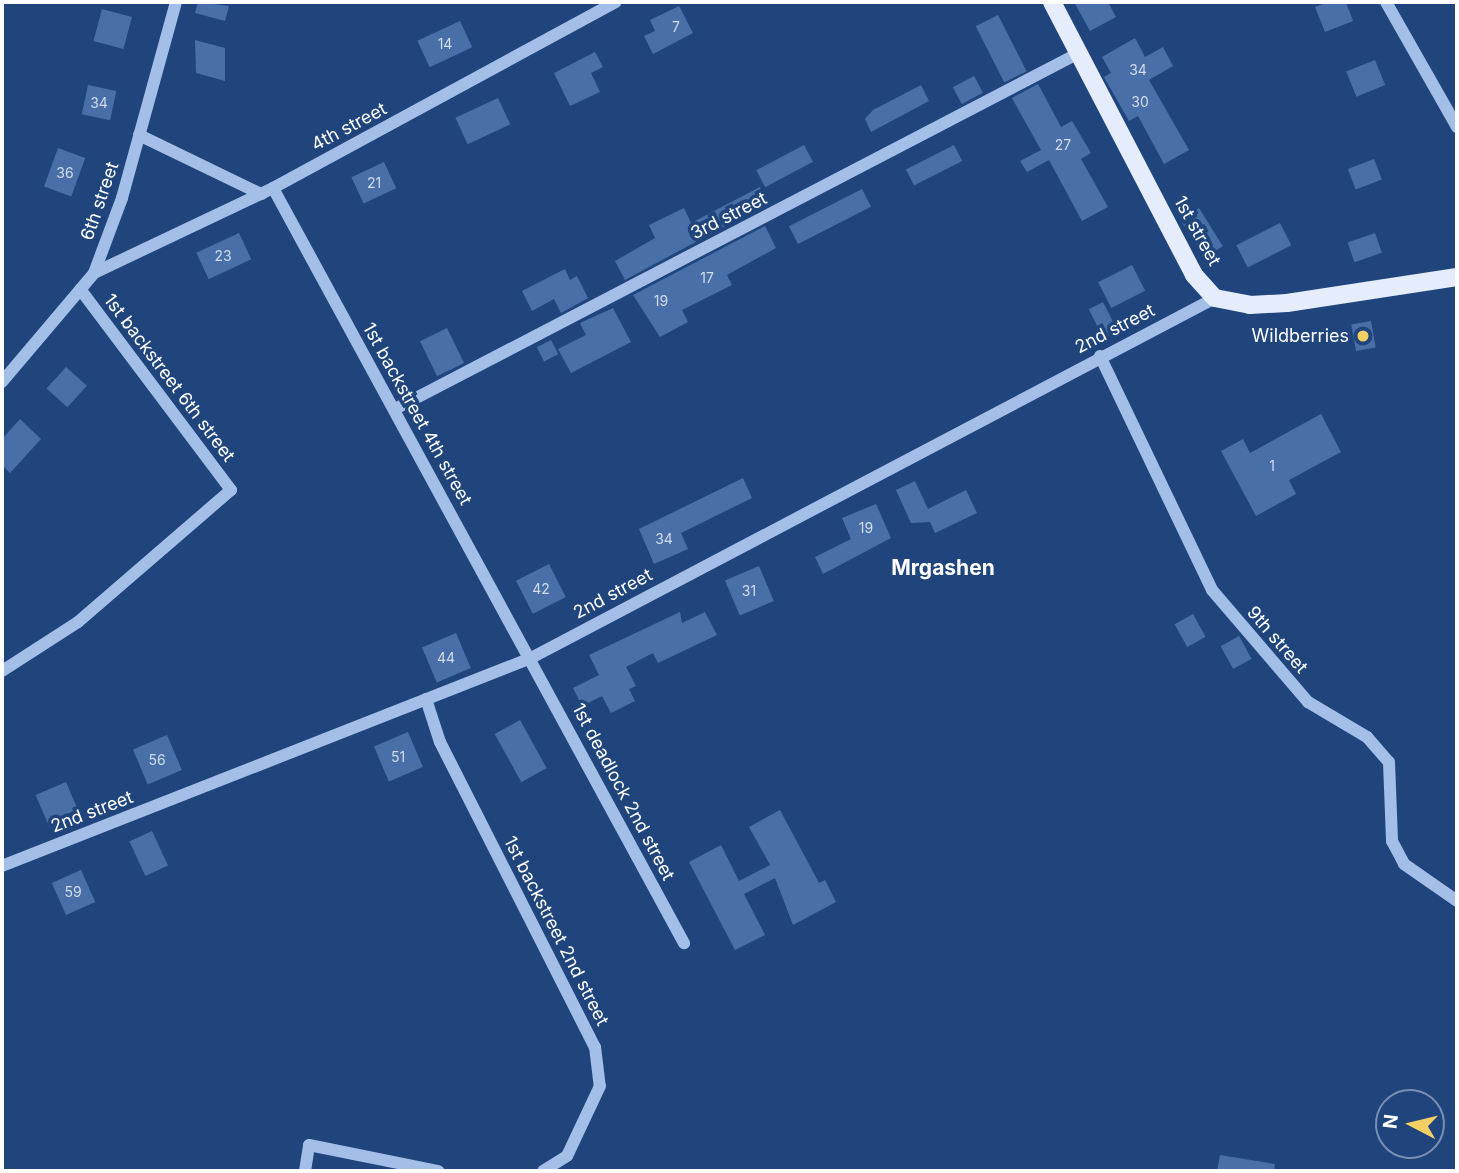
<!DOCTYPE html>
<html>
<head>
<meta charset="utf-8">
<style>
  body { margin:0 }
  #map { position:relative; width:1459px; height:1173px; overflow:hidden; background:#20457d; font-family:Inter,sans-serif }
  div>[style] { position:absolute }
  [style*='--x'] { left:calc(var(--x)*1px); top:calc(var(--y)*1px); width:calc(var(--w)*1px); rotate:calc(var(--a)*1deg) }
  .building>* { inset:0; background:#486fa7; transform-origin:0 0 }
  .minor>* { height:12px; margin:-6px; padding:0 6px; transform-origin:6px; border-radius:6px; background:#a3bfe7 }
  .major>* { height:18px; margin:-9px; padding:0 9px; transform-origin:9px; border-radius:9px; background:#e5edfd }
  .dots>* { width:19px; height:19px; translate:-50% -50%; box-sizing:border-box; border:4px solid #20457d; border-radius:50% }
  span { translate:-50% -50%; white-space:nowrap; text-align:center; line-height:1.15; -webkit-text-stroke:7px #20457d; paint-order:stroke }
  .number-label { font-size:14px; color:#d1dbe9 }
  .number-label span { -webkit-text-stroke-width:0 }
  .street-label { font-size:18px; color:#fff }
  .poi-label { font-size:18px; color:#fff }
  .right { translate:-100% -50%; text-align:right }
  .quarter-label { font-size:21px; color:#fff; font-weight:700 }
  .frame { position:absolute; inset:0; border:4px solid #fff; pointer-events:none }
  .north { position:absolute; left:1375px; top:1089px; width:70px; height:70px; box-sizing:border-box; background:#20457d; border:2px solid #798fb1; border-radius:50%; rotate:277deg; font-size:19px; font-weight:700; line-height:28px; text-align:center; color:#fff }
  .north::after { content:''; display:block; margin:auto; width:24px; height:32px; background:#f4d064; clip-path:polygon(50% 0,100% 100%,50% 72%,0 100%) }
</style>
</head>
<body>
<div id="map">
  <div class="building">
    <i style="clip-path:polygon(198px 2px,229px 6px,225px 21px,195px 13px)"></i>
    <i style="clip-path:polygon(1074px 2px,1108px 2px,1116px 17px,1090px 31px)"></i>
    <i style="clip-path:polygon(1328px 2px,1346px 2px,1353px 21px,1325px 32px,1315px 7px)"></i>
    <i style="clip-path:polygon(679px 6px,693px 33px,653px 54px,644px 36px,655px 31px,650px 20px)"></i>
    <i style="left:102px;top:9px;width:31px;height:33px;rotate:15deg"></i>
    <i style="left:998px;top:15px;width:63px;height:25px;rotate:63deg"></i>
    <i style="left:460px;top:21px;width:29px;height:47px;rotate:65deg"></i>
    <i style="clip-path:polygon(1135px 38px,1145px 57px,1163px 47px,1173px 66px,1149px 80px,1189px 150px,1164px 164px,1138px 116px,1129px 121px,1104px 77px,1111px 73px,1102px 57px)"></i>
    <i style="clip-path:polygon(195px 40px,225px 48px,225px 81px,196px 73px)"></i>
    <i style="clip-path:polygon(595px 52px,603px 67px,591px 73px,600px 92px,570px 106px,554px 73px)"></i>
    <i style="left:1375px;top:60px;width:27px;height:31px;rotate:68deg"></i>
    <i style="left:974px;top:76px;width:19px;height:24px;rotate:62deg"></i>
    <i style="clip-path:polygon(1038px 84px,1061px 127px,1072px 121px,1091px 153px,1081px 159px,1108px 207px,1082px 221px,1049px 160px,1027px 172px,1020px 161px,1041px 150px,1012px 98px)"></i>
    <i style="left:88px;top:85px;width:29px;height:30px;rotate:12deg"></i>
    <i style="clip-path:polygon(921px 85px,929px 101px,871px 132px,865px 119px,873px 110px)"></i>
    <i style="left:498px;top:98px;width:29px;height:47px;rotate:65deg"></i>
    <i style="left:804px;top:145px;width:19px;height:54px;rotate:62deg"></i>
    <i style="left:954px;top:145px;width:18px;height:54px;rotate:63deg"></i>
    <i style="left:58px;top:148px;width:29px;height:41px;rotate:20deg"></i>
    <i style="left:1374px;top:159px;width:22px;height:28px;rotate:69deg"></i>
    <i style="left:384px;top:162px;width:29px;height:36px;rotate:65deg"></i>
    <i style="clip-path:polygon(760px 187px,768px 203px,625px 280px,615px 261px,655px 238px,649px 225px,684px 208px,691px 223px)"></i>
    <i style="left:862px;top:189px;width:20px;height:82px;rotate:63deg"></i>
    <i style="left:1199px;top:208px;width:45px;height:22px;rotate:58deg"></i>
    <i style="left:1280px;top:223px;width:25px;height:49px;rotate:63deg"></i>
    <i style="clip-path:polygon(765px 226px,776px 248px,727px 275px,732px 285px,682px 310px,688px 322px,660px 337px,633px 295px)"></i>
    <i style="left:239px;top:233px;width:29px;height:47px;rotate:65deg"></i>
    <i style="left:1375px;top:233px;width:21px;height:29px;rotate:71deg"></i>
    <i style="left:1132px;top:265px;width:29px;height:38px;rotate:63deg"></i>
    <i style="clip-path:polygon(565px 269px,570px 280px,577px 276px,588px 298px,561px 313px,554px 299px,532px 311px,522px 291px)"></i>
    <i style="left:1103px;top:302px;width:33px;height:16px;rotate:63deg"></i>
    <i style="clip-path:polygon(613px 308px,631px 342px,571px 373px,558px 349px,586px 335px,580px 323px)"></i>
    <i style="left:1371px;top:321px;width:27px;height:20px;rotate:80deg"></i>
    <i style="left:447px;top:328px;width:39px;height:30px;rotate:64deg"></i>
    <i style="left:551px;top:340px;width:16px;height:16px;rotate:63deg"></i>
    <i style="left:66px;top:367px;width:28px;height:29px;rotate:42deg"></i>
    <i style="clip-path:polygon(1321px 414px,1341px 452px,1289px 480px,1296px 494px,1256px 516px,1221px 451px,1243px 439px,1250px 453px)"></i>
    <i style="clip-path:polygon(20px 419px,41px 439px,10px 473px,2px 465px,2px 439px)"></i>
    <i style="clip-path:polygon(743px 478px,752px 498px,681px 533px,688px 549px,654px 564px,639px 529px)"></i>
    <i style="clip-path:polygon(915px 481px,928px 509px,966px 490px,977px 513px,935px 533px,930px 522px,911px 523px,896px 490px)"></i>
    <i style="clip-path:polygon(876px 504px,891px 538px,823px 574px,815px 557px,851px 539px,842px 518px)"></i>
    <i style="left:549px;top:564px;width:37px;height:37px;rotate:63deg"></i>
    <i style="left:759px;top:566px;width:38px;height:37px;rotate:67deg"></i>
    <i style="clip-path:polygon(680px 612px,682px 623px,705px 612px,717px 635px,658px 663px,653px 653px,626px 667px,636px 686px,629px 689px,635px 701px,611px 713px,602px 696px,582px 706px,573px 688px,599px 675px,589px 655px)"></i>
    <i style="left:1193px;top:614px;width:26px;height:21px;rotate:61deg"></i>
    <i style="left:456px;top:633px;width:38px;height:37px;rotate:67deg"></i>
    <i style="left:1239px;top:636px;width:26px;height:21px;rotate:61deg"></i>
    <i style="left:520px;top:720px;width:55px;height:29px;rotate:61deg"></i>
    <i style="left:408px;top:732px;width:38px;height:37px;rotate:67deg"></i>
    <i style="left:167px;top:735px;width:38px;height:37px;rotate:67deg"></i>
    <i style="left:66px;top:782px;width:30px;height:33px;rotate:67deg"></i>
    <i style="clip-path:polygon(780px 810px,819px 883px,825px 880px,836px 902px,793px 925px,775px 878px,744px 894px,765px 935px,735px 950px,689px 862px,721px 845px,739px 881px,770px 865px,749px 827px)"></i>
    <i style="left:152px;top:831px;width:38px;height:25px;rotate:65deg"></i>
    <i style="left:81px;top:870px;width:35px;height:32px;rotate:66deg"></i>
    <i style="clip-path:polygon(1220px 1155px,1275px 1164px,1274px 1171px,1217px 1171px)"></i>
  </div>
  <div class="minor">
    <i style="--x:1386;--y:2;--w:144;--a:60.4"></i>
    <i style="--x:139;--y:135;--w:136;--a:25.8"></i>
    <i style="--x:273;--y:188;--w:860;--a:61.44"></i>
    <i style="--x:94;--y:273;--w:198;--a:-25.4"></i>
    <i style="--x:273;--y:188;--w:390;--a:-28.5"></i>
    <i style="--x:1100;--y:356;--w:259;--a:64.4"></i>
    <i style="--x:1212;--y:590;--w:148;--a:49.4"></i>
    <i style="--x:1308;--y:702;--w:69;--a:30.7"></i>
    <i style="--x:1367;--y:737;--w:33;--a:49"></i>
    <i style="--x:1389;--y:762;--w:79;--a:87.8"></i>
    <i style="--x:1392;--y:841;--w:26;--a:62"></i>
    <i style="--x:1404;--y:864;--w:65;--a:34.9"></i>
    <i style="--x:2;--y:382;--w:143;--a:-49.8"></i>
    <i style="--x:94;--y:273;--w:80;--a:-69.5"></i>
    <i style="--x:122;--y:198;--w:203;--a:-74.6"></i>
    <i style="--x:395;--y:409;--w:771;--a:-27.5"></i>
    <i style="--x:2;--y:671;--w:90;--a:-32.8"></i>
    <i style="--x:78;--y:622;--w:202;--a:-40.8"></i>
    <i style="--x:231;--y:490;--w:251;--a:-126.9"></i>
    <i style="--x:426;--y:699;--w:45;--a:72"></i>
    <i style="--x:440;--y:742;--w:342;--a:63.1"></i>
    <i style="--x:595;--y:1047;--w:39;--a:83"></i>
    <i style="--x:600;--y:1086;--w:77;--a:115.2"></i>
    <i style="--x:567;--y:1156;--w:28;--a:148"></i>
    <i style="--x:2;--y:866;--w:568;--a:-21.46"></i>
    <i style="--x:531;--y:658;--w:773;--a:-27.76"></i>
    <i style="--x:305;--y:1171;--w:26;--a:-81"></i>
    <i style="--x:309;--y:1145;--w:132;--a:11.4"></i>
  </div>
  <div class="major">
    <i style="--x:1052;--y:2;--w:308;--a:62.5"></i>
    <i style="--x:1194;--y:275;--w:31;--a:48"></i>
    <i style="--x:1215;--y:298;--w:36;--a:11"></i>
    <i style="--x:1250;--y:305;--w:37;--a:-3"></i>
    <i style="--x:1287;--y:303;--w:172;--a:-8.7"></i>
  </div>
  <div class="dots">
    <i style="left:1363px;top:336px;background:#f4d064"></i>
  </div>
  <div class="number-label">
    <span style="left:676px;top:27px">7</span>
    <span style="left:445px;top:44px">14</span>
    <span style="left:1138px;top:70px">34</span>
    <span style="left:1140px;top:102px">30</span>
    <span style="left:99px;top:103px">34</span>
    <span style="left:1063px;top:145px">27</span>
    <span style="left:65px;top:173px">36</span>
    <span style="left:374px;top:183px">21</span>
    <span style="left:223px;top:256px">23</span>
    <span style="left:707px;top:278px">17</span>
    <span style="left:661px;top:301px">19</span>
    <span style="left:1272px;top:466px">1</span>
    <span style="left:866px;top:528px">19</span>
    <span style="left:664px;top:539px">34</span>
    <span style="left:541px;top:589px">42</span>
    <span style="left:749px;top:591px">31</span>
    <span style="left:446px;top:658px">44</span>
    <span style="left:398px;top:757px">51</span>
    <span style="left:157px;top:760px">56</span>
    <span style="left:73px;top:892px">59</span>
  </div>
  <div class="street-label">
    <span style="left:349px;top:127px;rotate:-28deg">4th street</span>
    <span style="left:100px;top:201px;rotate:-71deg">6th street</span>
    <span style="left:729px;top:216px;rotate:-27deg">3rd street</span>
    <span style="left:1197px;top:231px;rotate:61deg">1st street</span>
    <span style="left:1115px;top:329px;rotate:-27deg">2nd street</span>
    <span style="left:169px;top:378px;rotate:53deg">1st backstreet 6th street</span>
    <span style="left:417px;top:414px;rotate:61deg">1st backstreet 4th street</span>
    <span style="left:613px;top:594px;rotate:-28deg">2nd street</span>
    <span style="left:1277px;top:640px;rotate:49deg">9th street</span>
    <span style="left:623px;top:792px;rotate:62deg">1st deadlock 2nd street</span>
    <span style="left:92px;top:812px;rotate:-21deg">2nd street</span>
    <span style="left:556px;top:931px;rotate:63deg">1st backstreet 2nd street</span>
  </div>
  <div class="poi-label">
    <span class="right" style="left:1349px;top:336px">Wildberries</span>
  </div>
  <div class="quarter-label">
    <span style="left:943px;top:568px">Mrgashen</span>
  </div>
  <div class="frame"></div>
  <div class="north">N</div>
</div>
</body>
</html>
